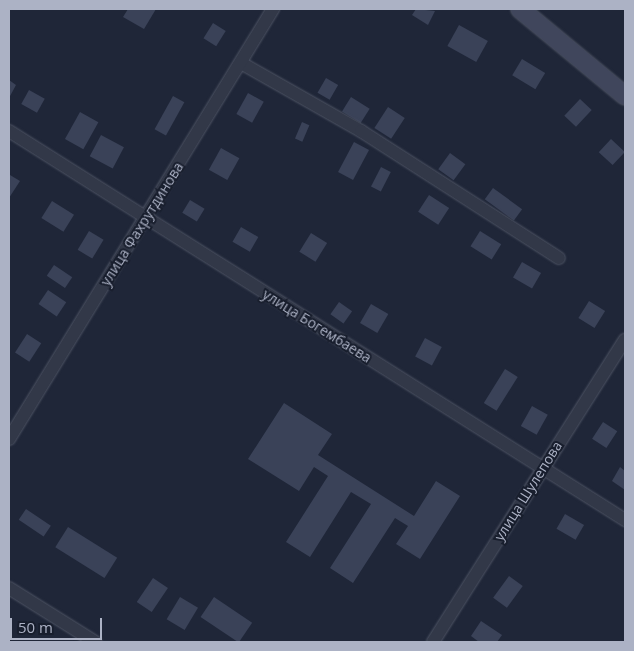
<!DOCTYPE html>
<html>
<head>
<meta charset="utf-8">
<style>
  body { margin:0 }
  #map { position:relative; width:634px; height:651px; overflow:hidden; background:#1f2638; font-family:"Open Sans",sans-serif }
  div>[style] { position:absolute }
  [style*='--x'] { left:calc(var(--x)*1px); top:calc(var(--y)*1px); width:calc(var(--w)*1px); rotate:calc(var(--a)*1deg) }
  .building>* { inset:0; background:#3a4258; transform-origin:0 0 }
  .roads { filter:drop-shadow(0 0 1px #4d5363) drop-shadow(0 0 1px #4d5363) }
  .minor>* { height:12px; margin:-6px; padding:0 6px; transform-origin:6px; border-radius:6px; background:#323848 }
  .secondary>* { height:18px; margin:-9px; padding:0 9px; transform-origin:9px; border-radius:9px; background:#40465c }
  span { translate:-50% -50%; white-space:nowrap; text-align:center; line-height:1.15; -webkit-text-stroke:4px #181e2d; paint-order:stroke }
  .street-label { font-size:14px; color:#acb2c5 }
  .frame { position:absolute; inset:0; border:10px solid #acb2c5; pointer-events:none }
  .scale { position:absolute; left:10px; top:618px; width:92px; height:22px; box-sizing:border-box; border:2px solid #acb2c5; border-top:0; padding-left:6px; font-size:15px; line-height:18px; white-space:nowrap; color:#acb2c5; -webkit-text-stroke:4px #181e2d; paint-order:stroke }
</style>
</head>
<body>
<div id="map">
  <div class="building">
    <i style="clip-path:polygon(128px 9px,156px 9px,144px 29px,123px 17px)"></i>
    <i style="clip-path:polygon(416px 9px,435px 11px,428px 25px,412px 15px)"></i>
    <i style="left:213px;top:23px;width:15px;height:18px;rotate:32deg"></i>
    <i style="left:459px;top:25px;width:33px;height:24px;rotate:29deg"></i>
    <i style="left:522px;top:59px;width:27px;height:19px;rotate:31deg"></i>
    <i style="left:326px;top:78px;width:14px;height:17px;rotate:30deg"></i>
    <i style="clip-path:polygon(9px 80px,16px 85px,9px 98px)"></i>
    <i style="left:29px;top:90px;width:18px;height:16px;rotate:29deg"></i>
    <i style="left:248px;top:93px;width:18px;height:24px;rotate:29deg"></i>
    <i style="left:173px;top:96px;width:13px;height:38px;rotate:29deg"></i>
    <i style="left:351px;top:97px;width:22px;height:17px;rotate:32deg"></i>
    <i style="left:580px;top:99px;width:16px;height:23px;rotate:43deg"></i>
    <i style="left:388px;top:107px;width:20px;height:25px;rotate:33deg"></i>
    <i style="left:80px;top:112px;width:21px;height:31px;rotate:29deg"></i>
    <i style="left:302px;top:122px;width:8px;height:18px;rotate:23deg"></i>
    <i style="left:101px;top:135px;width:26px;height:24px;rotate:28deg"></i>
    <i style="left:611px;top:139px;width:19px;height:18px;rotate:43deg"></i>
    <i style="left:354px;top:142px;width:17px;height:34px;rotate:28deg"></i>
    <i style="left:221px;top:148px;width:21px;height:25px;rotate:29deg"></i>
    <i style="left:450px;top:153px;width:19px;height:20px;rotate:36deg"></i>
    <i style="left:381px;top:167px;width:11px;height:22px;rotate:27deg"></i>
    <i style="clip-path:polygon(10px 175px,20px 181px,9px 198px,9px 177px)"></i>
    <i style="left:493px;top:188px;width:36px;height:14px;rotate:36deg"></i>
    <i style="left:429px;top:195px;width:24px;height:20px;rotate:33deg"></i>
    <i style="left:190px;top:200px;width:17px;height:15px;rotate:31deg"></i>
    <i style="left:52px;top:201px;width:26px;height:20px;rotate:32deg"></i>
    <i style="left:241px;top:227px;width:20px;height:17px;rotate:30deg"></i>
    <i style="left:89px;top:231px;width:17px;height:22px;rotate:31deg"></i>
    <i style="left:480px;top:231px;width:25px;height:18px;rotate:32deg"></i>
    <i style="left:311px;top:233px;width:19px;height:22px;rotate:32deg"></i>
    <i style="left:522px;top:262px;width:22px;height:18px;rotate:30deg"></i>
    <i style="left:54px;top:265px;width:22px;height:13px;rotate:34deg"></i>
    <i style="left:48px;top:290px;width:22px;height:17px;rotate:34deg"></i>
    <i style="left:589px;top:301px;width:19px;height:20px;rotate:32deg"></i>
    <i style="left:339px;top:302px;width:16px;height:15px;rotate:35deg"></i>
    <i style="left:371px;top:304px;width:20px;height:22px;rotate:30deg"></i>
    <i style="left:27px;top:334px;width:17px;height:22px;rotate:33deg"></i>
    <i style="left:425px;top:338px;width:19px;height:21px;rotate:28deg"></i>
    <i style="left:505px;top:369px;width:15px;height:40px;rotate:32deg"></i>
    <i style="clip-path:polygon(284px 403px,332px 434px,318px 455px,414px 516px,436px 481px,460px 496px,420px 559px,396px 544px,408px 526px,395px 518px,353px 583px,330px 568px,371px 504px,351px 492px,310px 557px,286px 542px,328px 476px,314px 467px,299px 491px,248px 459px)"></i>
    <i style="left:532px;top:406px;width:18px;height:23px;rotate:29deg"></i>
    <i style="left:603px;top:422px;width:17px;height:20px;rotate:33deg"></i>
    <i style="clip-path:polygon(620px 467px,625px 471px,625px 490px,612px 481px)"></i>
    <i style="left:26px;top:509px;width:30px;height:13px;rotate:34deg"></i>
    <i style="left:565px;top:514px;width:22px;height:17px;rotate:30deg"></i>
    <i style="left:68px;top:527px;width:58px;height:24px;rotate:32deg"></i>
    <i style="left:509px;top:576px;width:17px;height:27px;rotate:36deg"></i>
    <i style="left:153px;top:578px;width:18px;height:29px;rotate:34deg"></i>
    <i style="left:180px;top:597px;width:21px;height:26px;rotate:31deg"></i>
    <i style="left:214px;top:597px;width:46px;height:24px;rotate:34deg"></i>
    <i style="clip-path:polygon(481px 621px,502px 635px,497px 642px,479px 642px,471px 636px)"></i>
  </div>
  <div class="roads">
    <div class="minor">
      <i style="--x:241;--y:63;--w:138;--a:29.5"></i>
      <i style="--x:361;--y:131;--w:235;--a:32.7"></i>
      <i style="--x:9;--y:131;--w:729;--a:32.27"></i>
      <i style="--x:9;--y:439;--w:505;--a:-58.45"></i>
      <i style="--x:9;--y:588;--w:102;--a:32.1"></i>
      <i style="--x:433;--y:642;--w:358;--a:-57.6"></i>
    </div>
    <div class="secondary">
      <i style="--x:520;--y:9;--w:136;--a:39.6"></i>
    </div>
  </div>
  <div class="street-label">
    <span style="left:142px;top:224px;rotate:-58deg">улица Фахрутдинова</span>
    <span style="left:317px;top:326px;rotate:32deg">улица Богембаева</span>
    <span style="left:528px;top:491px;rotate:-58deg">улица Шулепова</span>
  </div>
  <div class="frame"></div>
  <div class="scale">50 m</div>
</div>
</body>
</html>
